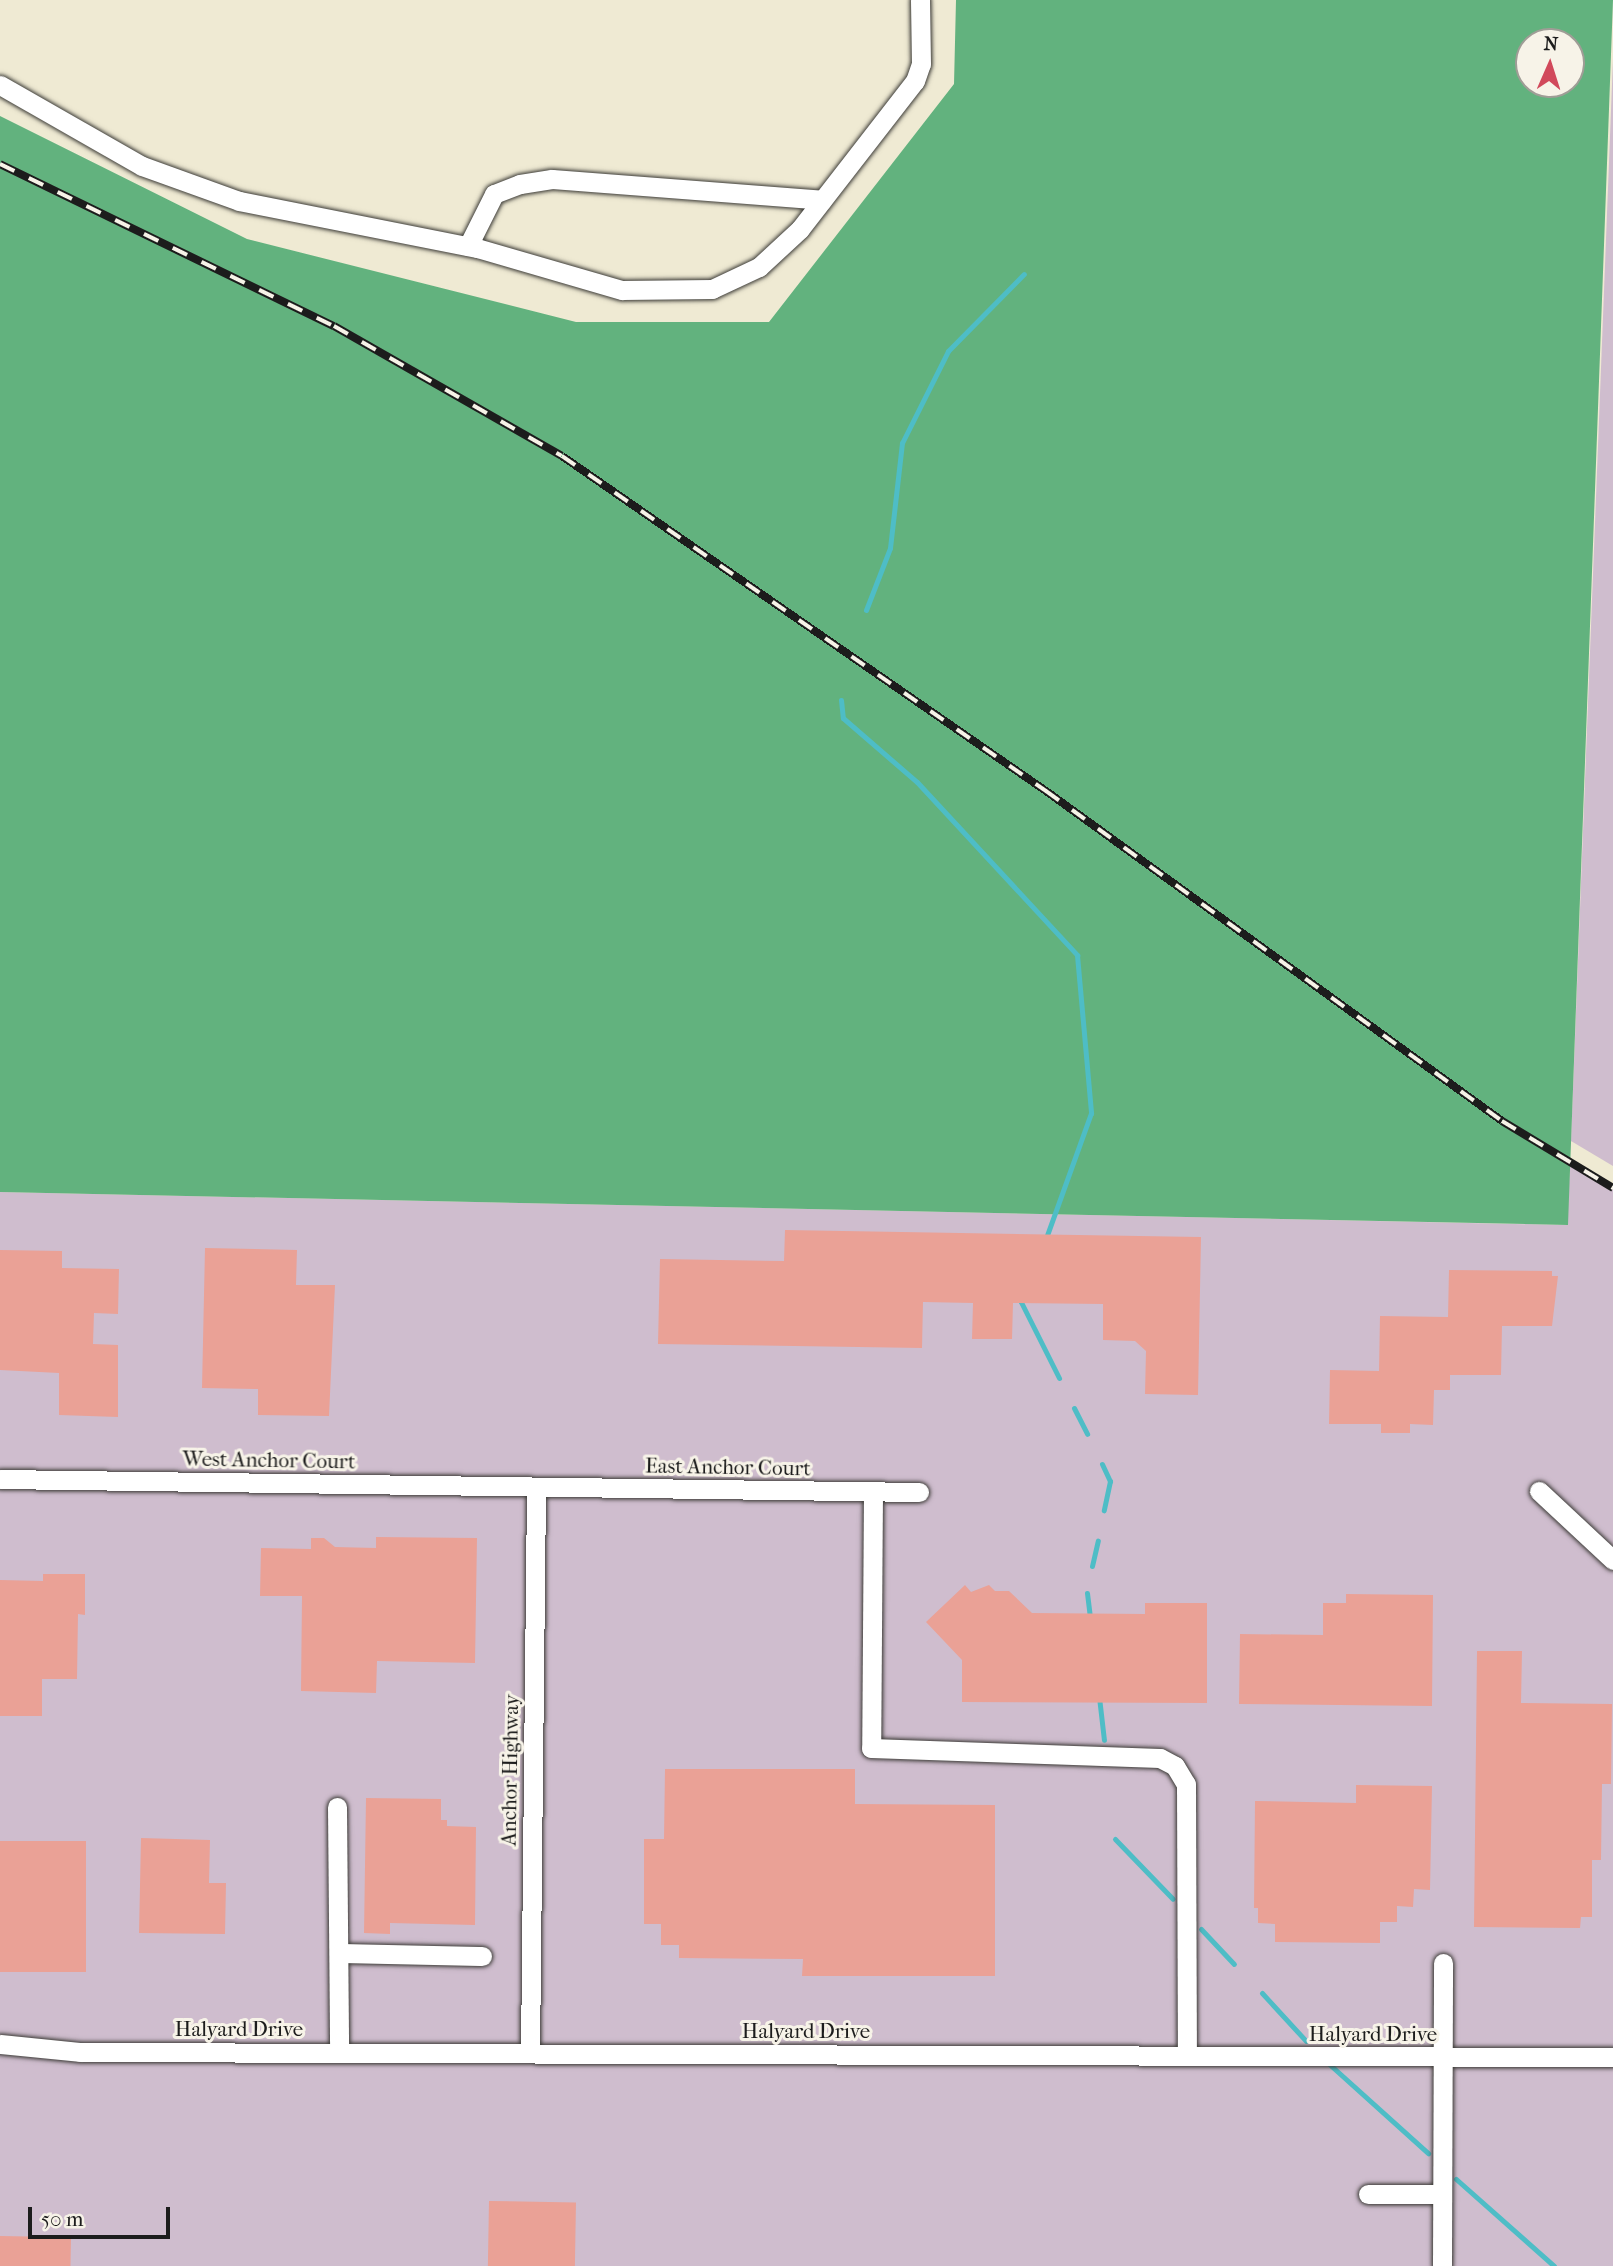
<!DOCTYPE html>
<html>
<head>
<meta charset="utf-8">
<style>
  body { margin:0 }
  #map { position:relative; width:1613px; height:2266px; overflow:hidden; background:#efead3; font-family:"IM FELL French Canon",serif }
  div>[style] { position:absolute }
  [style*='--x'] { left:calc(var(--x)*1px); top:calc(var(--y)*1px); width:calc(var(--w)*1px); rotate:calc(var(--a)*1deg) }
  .industrial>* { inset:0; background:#cfbdce }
  .forest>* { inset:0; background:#62b27e }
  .stream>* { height:5px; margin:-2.5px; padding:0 2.5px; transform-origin:2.5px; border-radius:2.5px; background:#4ebdc6 }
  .building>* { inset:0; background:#eaa196; transform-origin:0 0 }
  .roads { filter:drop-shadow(0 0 2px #3c3b37) drop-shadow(0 0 2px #3c3b37) }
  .minor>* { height:19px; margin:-9.5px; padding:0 9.5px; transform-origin:9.5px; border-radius:9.5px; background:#fff }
  .rail>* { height:8px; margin-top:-4px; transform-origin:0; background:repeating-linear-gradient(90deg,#f7f3e8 0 16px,#1c1c1c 0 32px); box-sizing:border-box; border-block:2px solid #1c1c1c }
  span { translate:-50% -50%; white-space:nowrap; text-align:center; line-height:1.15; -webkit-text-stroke:6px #f7f3e8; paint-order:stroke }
  .street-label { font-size:21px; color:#1c1c1c }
  .north { position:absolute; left:1515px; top:28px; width:70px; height:70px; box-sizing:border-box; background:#f7f3e8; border:2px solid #9f9d96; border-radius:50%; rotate:3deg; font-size:19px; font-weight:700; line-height:28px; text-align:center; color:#1c1c1c }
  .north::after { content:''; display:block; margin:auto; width:24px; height:32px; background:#d1495b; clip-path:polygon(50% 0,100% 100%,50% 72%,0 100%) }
  .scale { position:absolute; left:28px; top:2207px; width:142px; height:32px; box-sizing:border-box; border:4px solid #1c1c1c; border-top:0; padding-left:9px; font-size:21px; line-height:24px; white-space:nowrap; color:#1c1c1c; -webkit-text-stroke:5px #f7f3e8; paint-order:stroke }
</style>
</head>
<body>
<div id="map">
  <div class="industrial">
    <i style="clip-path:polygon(1613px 59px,1613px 1166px,1571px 1141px)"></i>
    <i style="clip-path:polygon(1570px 1163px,1613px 1188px,1613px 2266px,0 2266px,0 1192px,1567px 1225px)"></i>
  </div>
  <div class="forest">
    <i style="clip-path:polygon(evenodd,956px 0,1613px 0,1568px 1225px,0 1192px,0 116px,247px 239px,576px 322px,769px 322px,954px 84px,956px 0,1529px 42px,1571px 42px,1571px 84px,1529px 84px,1529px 42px)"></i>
  </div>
  <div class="stream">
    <i style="--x:866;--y:610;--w:66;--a:-68.8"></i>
    <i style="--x:890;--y:548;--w:106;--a:-83.5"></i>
    <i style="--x:902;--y:443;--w:103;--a:-63.4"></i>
    <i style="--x:948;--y:351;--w:108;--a:-45.4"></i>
    <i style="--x:841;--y:700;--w:18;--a:84"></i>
    <i style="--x:843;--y:718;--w:98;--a:40.9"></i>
    <i style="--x:917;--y:782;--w:236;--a:47.2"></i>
    <i style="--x:1077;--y:955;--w:159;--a:84.9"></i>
    <i style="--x:1091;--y:1113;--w:133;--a:109.8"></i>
    <i style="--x:1023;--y:1296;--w:6;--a:108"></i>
    <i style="--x:1021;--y:1302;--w:85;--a:63.4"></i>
    <i style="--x:1074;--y:1408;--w:29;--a:63"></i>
    <i style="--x:1102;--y:1464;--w:19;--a:65"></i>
    <i style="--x:1110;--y:1481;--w:30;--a:102"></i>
    <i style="--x:1092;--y:1566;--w:26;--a:-77"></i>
    <i style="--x:1087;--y:1593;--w:24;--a:83"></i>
    <i style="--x:1099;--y:1697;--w:43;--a:83.4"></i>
    <i style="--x:1115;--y:1839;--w:83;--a:46"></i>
    <i style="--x:1201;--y:1929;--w:48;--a:46.7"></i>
    <i style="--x:1262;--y:1993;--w:65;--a:47.5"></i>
    <i style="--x:1328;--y:2063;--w:135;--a:42"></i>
    <i style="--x:1456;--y:2179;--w:131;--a:41.6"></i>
  </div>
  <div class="building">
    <i style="clip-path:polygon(785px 1230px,1201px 1237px,1198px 1395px,1145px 1394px,1146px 1351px,1135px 1341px,1103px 1340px,1103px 1304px,1013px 1303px,1012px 1339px,972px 1339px,973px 1303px,923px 1302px,922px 1348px,658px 1344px,660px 1259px,784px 1261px)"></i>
    <i style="clip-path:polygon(205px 1248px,297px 1250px,296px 1285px,335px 1285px,329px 1416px,258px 1415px,258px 1389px,202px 1388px)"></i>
    <i style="clip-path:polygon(0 1250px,62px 1251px,62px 1268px,119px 1269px,118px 1314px,94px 1313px,93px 1344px,118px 1345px,118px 1417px,59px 1415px,59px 1373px,0 1370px)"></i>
    <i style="clip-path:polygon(1449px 1270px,1552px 1271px,1552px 1276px,1558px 1276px,1552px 1326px,1502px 1326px,1501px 1375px,1450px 1375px,1450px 1390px,1434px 1390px,1433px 1425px,1410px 1424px,1410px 1433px,1381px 1433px,1381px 1424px,1329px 1424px,1330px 1370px,1379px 1371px,1380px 1316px,1448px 1317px)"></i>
    <i style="clip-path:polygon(376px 1537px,477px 1538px,475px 1663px,377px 1661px,376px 1693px,301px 1691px,302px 1596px,260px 1596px,261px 1548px,311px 1549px,311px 1538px,324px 1538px,335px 1547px,376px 1548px)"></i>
    <i style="clip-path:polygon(43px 1574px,85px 1574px,85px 1615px,78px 1614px,77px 1679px,42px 1679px,42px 1716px,0 1716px,0 1580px,43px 1581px)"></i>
    <i style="clip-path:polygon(965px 1585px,971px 1592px,989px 1585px,995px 1591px,1009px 1591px,1032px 1613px,1145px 1614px,1145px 1603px,1207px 1603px,1207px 1703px,962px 1702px,962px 1660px,926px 1622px)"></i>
    <i style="clip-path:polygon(1346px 1594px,1433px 1595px,1432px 1706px,1239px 1704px,1240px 1634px,1323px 1635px,1323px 1603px,1346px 1603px)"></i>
    <i style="clip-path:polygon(1477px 1651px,1522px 1651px,1521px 1703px,1612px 1704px,1611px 1784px,1602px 1784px,1601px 1860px,1592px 1860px,1592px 1917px,1581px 1917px,1580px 1928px,1474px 1927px)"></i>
    <i style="clip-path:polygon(665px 1769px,855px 1769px,855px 1804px,995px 1805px,995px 1976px,802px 1976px,803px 1959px,679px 1958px,679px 1945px,661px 1945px,661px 1924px,644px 1924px,644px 1839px,664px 1839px)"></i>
    <i style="clip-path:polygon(1356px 1785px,1432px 1786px,1430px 1890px,1414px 1889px,1413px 1907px,1397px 1906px,1397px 1922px,1380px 1922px,1380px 1943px,1275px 1942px,1275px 1924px,1258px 1923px,1258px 1908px,1254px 1908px,1255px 1801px,1356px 1803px)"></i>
    <i style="clip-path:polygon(366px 1798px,441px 1799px,441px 1820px,447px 1820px,447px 1826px,476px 1827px,475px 1925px,390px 1923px,390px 1934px,364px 1933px)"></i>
    <i style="clip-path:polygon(141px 1838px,210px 1840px,209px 1883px,226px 1883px,225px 1934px,139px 1933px)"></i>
    <i style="left:0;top:1841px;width:86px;height:131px"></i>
    <i style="left:489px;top:2201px;width:87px;height:65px;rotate:1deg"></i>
    <i style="left:0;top:2236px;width:71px;height:30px;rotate:1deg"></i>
  </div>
  <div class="roads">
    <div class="minor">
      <i style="--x:0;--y:85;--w:163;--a:29.7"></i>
      <i style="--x:142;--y:166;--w:103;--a:19.8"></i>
      <i style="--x:239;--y:201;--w:243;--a:11.2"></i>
      <i style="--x:477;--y:248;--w:151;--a:16.2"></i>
      <i style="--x:622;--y:290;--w:90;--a:-0.6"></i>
      <i style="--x:712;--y:289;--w:52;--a:-25.1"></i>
      <i style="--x:759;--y:267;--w:56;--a:-42.8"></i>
      <i style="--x:800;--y:229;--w:187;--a:-52.2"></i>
      <i style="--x:915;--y:81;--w:18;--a:-71"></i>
      <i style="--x:921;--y:64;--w:64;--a:-90.9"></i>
      <i style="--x:468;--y:246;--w:58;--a:-63.4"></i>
      <i style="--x:494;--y:194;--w:28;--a:-21"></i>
      <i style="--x:520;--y:184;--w:32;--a:-9"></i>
      <i style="--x:552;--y:179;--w:271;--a:4.4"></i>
      <i style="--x:0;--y:1479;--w:919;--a:0.81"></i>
      <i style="--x:873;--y:1491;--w:257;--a:90.4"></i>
      <i style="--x:871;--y:1748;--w:289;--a:2"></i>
      <i style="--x:1160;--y:1758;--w:17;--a:28"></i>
      <i style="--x:1175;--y:1766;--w:21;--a:59"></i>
      <i style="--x:1186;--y:1784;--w:271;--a:89.8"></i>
      <i style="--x:1539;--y:1491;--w:101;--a:43"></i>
      <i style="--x:337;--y:1807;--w:245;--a:89.5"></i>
      <i style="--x:339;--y:1953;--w:143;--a:1.2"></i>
      <i style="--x:0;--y:2044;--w:80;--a:5.7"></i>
      <i style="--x:80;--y:2052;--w:1533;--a:0.19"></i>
      <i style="--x:530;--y:2053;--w:565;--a:-89.39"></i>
      <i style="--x:1368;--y:2194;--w:74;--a:0"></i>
      <i style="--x:1442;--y:2265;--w:302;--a:-89.8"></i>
    </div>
  </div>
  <div class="rail">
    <i style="--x:0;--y:164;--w:371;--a:25.9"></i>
    <i style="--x:334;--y:326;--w:262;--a:29.7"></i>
    <i style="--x:562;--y:456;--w:589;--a:34.69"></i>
    <i style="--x:1046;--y:791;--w:563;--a:35.89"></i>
    <i style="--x:1502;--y:1121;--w:130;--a:31.1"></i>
  </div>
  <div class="street-label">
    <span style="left:269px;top:1460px;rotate:1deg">West Anchor Court</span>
    <span style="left:728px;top:1467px;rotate:1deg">East Anchor Court</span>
    <span style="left:510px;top:1770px;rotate:-89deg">Anchor Highway</span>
    <span style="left:239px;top:2029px">Halyard Drive</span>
    <span style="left:806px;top:2031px">Halyard Drive</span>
    <span style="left:1373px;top:2034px">Halyard Drive</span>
  </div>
  <div class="north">N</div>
  <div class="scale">50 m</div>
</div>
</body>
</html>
